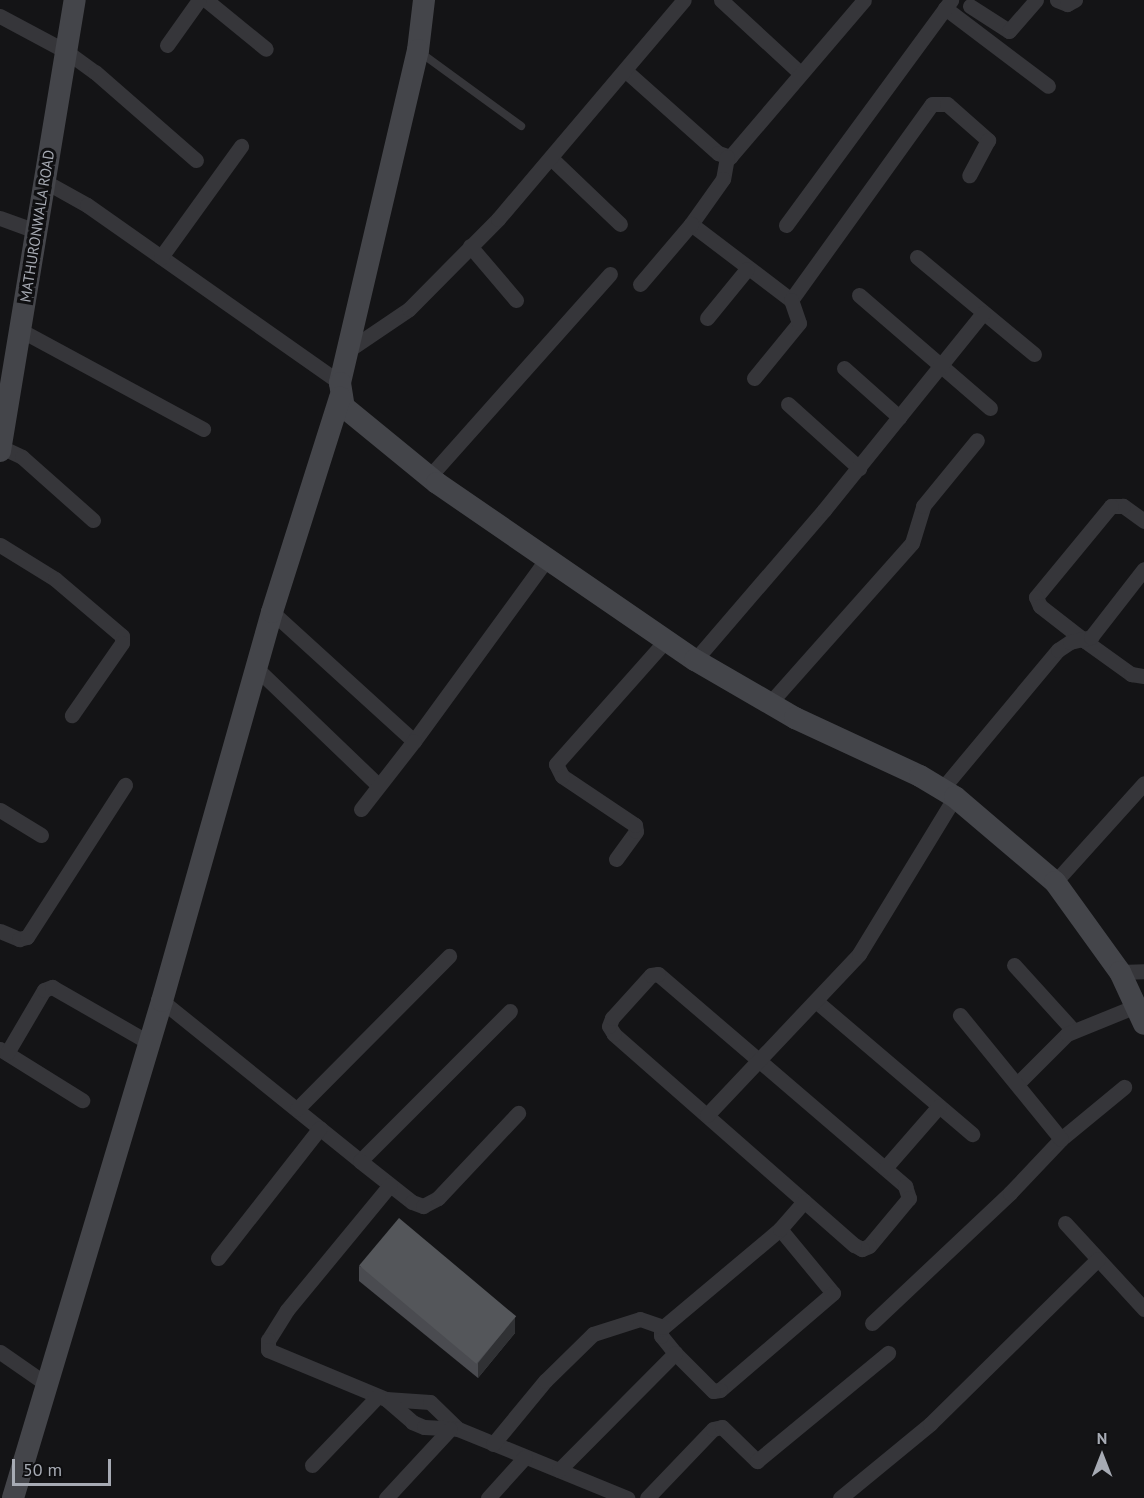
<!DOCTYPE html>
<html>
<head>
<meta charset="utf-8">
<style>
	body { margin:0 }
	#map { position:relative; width:1144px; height:1498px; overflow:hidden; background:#141416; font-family:"PT Sans",sans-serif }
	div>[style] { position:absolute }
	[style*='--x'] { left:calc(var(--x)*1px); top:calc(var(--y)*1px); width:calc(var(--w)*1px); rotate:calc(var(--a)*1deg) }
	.lane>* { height:8px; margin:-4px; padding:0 4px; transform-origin:4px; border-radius:4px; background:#36363a }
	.street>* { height:15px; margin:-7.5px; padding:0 7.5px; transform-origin:7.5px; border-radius:7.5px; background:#36363a }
	.secondary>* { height:22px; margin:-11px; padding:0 11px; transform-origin:11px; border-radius:11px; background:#44454a }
	.wall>* { inset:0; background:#4a4b50 }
	.shaded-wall>* { inset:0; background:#303134 }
	.building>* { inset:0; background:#54565a; transform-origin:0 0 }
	span { translate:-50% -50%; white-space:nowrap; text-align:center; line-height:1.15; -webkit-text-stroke:6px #0f0f11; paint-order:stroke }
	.street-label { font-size:15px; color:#a7abb4 }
	.north { position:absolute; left:1072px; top:1426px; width:60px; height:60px; -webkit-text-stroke:4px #0f0f11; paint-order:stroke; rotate:0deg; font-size:16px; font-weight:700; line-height:24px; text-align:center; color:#a7abb4 }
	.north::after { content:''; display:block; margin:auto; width:21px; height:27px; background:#a7abb4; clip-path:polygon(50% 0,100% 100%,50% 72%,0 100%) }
	.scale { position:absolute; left:12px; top:1459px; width:99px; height:27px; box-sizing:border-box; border:3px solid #a7abb4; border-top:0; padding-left:8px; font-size:18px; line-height:21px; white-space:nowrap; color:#a7abb4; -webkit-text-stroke:4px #0f0f11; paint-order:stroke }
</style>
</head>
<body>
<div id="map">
	<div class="lane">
		<i style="--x:421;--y:53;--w:124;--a:36.1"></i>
	</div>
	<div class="street">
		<i style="--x:206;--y:0;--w:77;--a:39.2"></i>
		<i style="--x:721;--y:0;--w:108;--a:42.7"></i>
		<i style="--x:1057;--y:0;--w:11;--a:22"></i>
		<i style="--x:1067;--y:4;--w:9;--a:-27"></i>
		<i style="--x:970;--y:6;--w:46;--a:32.7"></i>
		<i style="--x:1009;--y:31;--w:41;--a:-48.9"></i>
		<i style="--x:945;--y:8;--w:129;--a:37.1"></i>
		<i style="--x:0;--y:16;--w:76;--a:28.2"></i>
		<i style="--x:67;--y:52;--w:34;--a:36"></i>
		<i style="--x:95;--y:72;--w:134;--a:41.1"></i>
		<i style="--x:167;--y:45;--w:55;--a:-54.6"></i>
		<i style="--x:627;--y:72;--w:122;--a:41.7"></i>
		<i style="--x:718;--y:153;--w:13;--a:18"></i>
		<i style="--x:730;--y:157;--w:206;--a:-49.5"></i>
		<i style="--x:727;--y:157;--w:22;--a:100"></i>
		<i style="--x:723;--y:179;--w:55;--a:125.4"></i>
		<i style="--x:691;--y:224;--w:126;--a:37.2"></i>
		<i style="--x:791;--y:300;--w:241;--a:-54.3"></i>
		<i style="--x:932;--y:104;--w:15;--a:0"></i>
		<i style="--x:947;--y:104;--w:55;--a:41.3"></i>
		<i style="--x:988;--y:140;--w:40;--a:118"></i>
		<i style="--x:552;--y:159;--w:94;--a:43.7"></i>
		<i style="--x:44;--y:181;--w:49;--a:29.2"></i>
		<i style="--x:87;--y:205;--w:309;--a:35.1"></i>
		<i style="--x:0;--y:218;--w:37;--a:20"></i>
		<i style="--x:786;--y:225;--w:279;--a:-53.7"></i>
		<i style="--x:470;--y:246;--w:71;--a:49.6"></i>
		<i style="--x:161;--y:257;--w:137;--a:-54.2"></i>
		<i style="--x:917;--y:257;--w:152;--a:39.7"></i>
		<i style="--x:640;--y:284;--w:79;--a:-49.6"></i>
		<i style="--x:859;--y:295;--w:173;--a:40.8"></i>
		<i style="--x:707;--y:318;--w:63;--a:-50.8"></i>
		<i style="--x:22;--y:331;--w:206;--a:28.4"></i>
		<i style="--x:347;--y:351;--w:75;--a:-34.1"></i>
		<i style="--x:409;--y:309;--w:127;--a:-45.3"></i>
		<i style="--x:498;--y:219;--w:287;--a:-49.7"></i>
		<i style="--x:844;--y:368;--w:74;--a:41.7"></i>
		<i style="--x:754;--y:378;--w:71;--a:-50.7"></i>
		<i style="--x:799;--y:323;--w:24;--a:-109"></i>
		<i style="--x:788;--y:404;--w:96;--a:42"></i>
		<i style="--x:1;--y:447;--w:23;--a:25"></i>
		<i style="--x:22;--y:457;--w:95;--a:41.6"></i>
		<i style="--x:429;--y:477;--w:272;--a:-48.3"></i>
		<i style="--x:1144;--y:521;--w:26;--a:-144"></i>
		<i style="--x:1123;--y:506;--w:12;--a:180"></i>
		<i style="--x:1111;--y:506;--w:118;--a:129.5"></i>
		<i style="--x:1036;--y:597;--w:10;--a:66"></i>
		<i style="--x:1040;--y:606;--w:57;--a:37.9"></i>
		<i style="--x:1085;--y:641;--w:57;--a:35.7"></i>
		<i style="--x:1131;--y:674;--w:13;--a:9"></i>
		<i style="--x:0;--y:545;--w:65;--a:31.7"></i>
		<i style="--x:55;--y:579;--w:88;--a:40.4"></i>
		<i style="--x:122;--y:636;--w:7;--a:90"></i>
		<i style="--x:122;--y:643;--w:88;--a:124.8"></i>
		<i style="--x:272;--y:612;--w:192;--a:42.3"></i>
		<i style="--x:414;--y:741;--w:224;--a:-53.9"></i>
		<i style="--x:695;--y:660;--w:198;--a:-49.3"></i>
		<i style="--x:824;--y:510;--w:253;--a:-51.1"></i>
		<i style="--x:256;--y:668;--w:169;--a:43.8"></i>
		<i style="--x:769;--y:704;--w:215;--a:-48.4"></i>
		<i style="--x:912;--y:543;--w:39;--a:-73"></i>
		<i style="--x:923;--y:506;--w:85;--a:-50.7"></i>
		<i style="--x:942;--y:789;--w:181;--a:-50.2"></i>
		<i style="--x:1058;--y:650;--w:14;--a:-34"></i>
		<i style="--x:1070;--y:642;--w:22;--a:-13"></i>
		<i style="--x:1091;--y:637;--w:86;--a:-52.1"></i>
		<i style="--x:361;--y:809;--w:86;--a:-52.1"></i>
		<i style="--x:0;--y:810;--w:48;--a:31.4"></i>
		<i style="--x:616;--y:859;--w:34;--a:-54"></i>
		<i style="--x:636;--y:831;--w:6;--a:-99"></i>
		<i style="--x:635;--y:825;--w:88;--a:-146.1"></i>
		<i style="--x:562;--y:776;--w:13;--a:-117"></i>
		<i style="--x:556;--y:764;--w:167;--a:-48.4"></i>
		<i style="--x:1055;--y:882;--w:133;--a:-48"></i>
		<i style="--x:0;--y:931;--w:21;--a:23"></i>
		<i style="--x:19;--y:939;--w:8;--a:-14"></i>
		<i style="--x:27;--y:937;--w:181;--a:-57.2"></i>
		<i style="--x:1014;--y:965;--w:88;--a:47.8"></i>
		<i style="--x:1120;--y:972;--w:24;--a:-2"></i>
		<i style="--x:658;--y:974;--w:326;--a:40.6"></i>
		<i style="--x:905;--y:1186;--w:13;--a:72"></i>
		<i style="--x:909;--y:1198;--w:62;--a:129.8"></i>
		<i style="--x:869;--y:1246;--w:8;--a:157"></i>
		<i style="--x:862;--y:1249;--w:9;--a:-153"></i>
		<i style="--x:854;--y:1245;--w:320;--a:-138.7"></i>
		<i style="--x:614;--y:1034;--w:9;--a:-122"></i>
		<i style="--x:609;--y:1026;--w:9;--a:-69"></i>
		<i style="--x:612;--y:1018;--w:58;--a:-47.8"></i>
		<i style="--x:651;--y:975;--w:7;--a:-8"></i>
		<i style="--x:162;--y:1001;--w:255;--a:38.9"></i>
		<i style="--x:360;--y:1161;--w:212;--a:-45"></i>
		<i style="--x:817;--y:1002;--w:204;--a:40.4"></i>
		<i style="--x:0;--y:1049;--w:97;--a:31.9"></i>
		<i style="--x:7;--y:1053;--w:73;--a:-59.6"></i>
		<i style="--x:44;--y:990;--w:9;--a:-21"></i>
		<i style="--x:52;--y:987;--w:111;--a:29.8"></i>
		<i style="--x:1018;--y:1083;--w:69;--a:-45"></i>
		<i style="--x:1067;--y:1034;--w:74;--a:-22.1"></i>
		<i style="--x:297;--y:1109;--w:216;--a:-45.2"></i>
		<i style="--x:707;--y:1115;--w:221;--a:-46.6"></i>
		<i style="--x:859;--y:954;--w:184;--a:-58.6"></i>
		<i style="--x:1061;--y:1139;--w:82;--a:-39.5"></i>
		<i style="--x:360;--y:1161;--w:66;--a:38.3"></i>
		<i style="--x:412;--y:1202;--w:12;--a:20"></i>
		<i style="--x:423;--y:1206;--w:17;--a:-28"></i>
		<i style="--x:438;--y:1198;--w:117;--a:-46.7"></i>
		<i style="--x:885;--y:1168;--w:82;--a:-48.9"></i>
		<i style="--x:390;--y:1185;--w:162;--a:129.5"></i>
		<i style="--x:287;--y:1310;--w:36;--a:122"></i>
		<i style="--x:268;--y:1340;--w:10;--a:90"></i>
		<i style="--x:268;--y:1350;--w:128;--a:22.6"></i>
		<i style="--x:386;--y:1399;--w:44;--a:3.9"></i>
		<i style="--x:430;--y:1402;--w:39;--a:44"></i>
		<i style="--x:1065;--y:1223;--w:117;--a:47.4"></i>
		<i style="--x:780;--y:1229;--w:83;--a:50.4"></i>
		<i style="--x:833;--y:1293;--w:149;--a:139.4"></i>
		<i style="--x:720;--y:1390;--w:7;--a:172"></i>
		<i style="--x:713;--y:1391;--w:54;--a:-135"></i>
		<i style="--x:675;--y:1353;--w:22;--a:-129"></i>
		<i style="--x:661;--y:1336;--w:7;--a:-90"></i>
		<i style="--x:661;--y:1329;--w:155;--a:-40"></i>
		<i style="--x:780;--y:1229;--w:37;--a:-49"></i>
		<i style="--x:218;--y:1258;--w:165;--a:-51.9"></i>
		<i style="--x:872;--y:1323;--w:190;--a:-43.3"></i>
		<i style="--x:1010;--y:1193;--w:74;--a:-46.6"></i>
		<i style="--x:1061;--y:1139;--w:160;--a:-129.2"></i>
		<i style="--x:0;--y:1352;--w:56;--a:34.8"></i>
		<i style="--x:386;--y:1399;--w:35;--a:41"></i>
		<i style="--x:412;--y:1422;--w:13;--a:23"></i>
		<i style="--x:424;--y:1427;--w:34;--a:3"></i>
		<i style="--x:458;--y:1429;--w:183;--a:22.2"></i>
		<i style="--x:493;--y:1444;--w:82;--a:-50.5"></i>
		<i style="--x:545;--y:1381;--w:67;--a:-44.4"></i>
		<i style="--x:593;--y:1334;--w:49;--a:-17.7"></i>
		<i style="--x:640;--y:1319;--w:24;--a:19"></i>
		<i style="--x:312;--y:1465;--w:95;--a:-46.3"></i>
		<i style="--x:559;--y:1470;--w:165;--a:-45.2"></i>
		<i style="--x:386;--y:1498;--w:94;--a:-47.2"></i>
		<i style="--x:488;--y:1498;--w:55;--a:-47.9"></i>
		<i style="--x:647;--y:1498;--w:95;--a:-46.3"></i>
		<i style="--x:713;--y:1429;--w:9;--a:-13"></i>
		<i style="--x:722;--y:1427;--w:49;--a:44.2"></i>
		<i style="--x:757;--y:1461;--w:170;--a:-39.5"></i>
		<i style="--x:840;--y:1498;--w:117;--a:-39.4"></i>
		<i style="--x:930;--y:1424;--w:235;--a:-44.5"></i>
	</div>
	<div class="secondary">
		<i style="--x:424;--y:0;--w:50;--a:96.8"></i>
		<i style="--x:418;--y:50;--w:342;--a:103.2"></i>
		<i style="--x:340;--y:383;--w:24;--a:81"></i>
		<i style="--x:344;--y:407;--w:120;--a:39.3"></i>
		<i style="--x:437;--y:483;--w:313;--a:34.5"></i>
		<i style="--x:695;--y:660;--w:116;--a:30.1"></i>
		<i style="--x:795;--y:718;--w:138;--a:24.9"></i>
		<i style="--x:920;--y:776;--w:41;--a:31"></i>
		<i style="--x:955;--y:797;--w:131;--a:40.4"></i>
		<i style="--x:1055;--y:882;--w:111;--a:54.2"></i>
		<i style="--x:1120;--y:972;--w:57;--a:65.2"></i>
		<i style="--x:0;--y:451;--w:457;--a:-80.6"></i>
		<i style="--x:13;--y:1498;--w:519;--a:-73.31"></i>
		<i style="--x:162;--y:1001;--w:404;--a:-74.2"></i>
		<i style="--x:272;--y:612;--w:225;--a:-72.4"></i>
	</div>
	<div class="wall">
		<i style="clip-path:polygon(359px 1266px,515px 1333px,478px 1378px,359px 1281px)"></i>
	</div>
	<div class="shaded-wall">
		<i style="clip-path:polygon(515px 1317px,515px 1333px,478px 1378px,478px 1363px)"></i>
	</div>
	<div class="building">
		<i style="left:399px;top:1218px;width:153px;height:62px;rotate:40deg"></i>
	</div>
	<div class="street-label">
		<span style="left:37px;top:226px;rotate:-81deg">MATHURONWALA ROAD</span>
	</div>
	<div class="north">N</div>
	<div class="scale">50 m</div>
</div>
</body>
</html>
